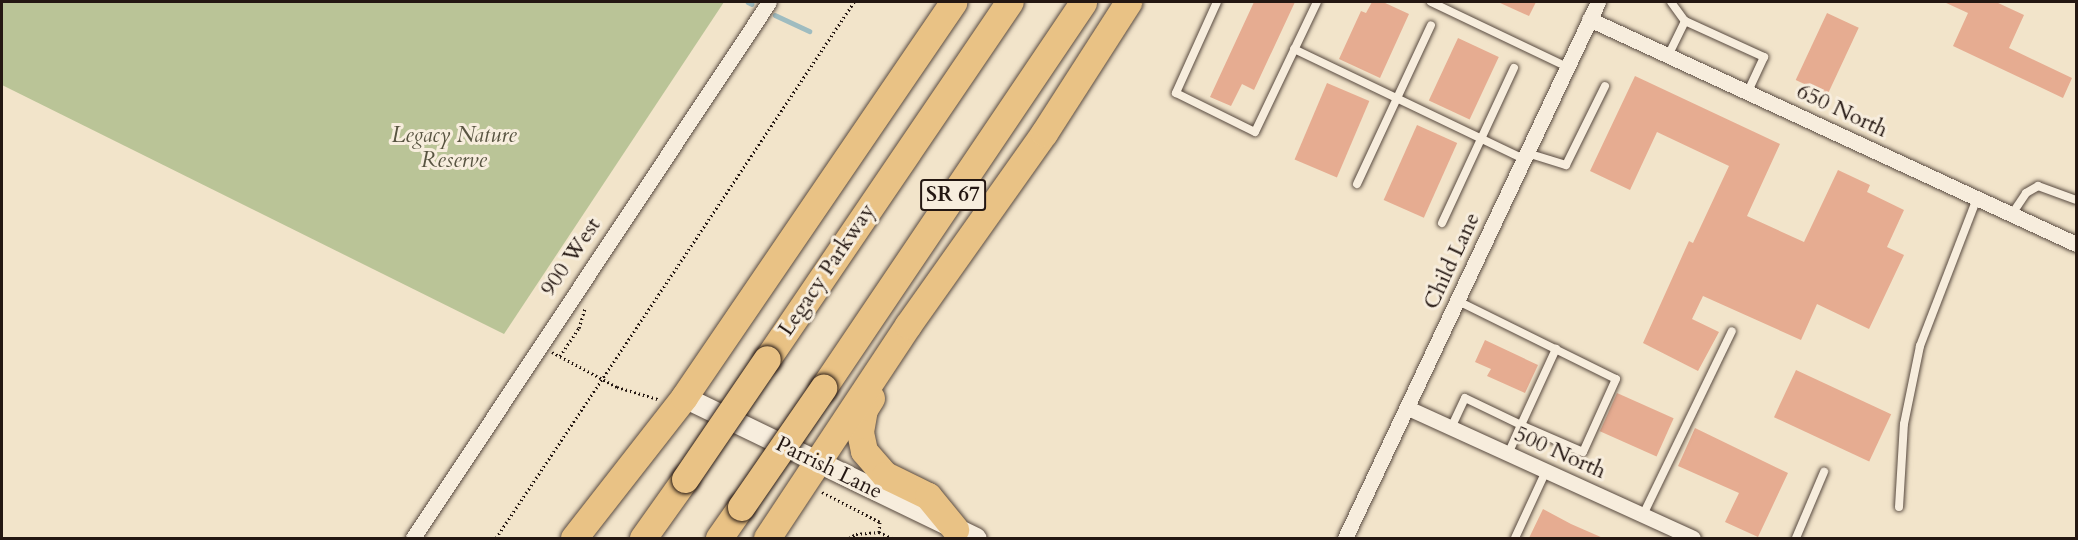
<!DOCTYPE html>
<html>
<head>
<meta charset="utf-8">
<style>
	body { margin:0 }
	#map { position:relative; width:2078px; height:540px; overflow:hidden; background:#f2e4ca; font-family:Cardo,serif }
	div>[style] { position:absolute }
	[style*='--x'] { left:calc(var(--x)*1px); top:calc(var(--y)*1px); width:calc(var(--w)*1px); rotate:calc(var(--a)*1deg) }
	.green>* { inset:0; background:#bac497 }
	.stream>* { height:4.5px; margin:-2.25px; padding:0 2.25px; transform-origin:2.25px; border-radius:2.25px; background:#9fbcc0 }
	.building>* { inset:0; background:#e6ac91; transform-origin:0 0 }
	.path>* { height:3px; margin-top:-1.5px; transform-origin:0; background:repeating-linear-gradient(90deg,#241712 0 1.5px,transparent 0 4.5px) }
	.roads { filter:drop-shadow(0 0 2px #584a40) drop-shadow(0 0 2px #584a40) }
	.lane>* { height:8px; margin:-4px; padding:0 4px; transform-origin:4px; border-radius:4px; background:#f7eddd }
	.street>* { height:15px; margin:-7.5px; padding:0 7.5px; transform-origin:7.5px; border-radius:7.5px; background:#f7eddd }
	.secondary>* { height:21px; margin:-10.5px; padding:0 10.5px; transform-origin:10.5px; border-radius:10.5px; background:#f7eddd }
	.highway>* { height:27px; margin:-13.5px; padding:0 13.5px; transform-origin:13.5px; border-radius:13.5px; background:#e9c285 }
	.bridges { filter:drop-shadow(0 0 2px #241712) drop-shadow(0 0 2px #241712) }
	.highway-bridge>* { height:27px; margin:-13.5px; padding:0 13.5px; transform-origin:13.5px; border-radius:13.5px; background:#e9c285 }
	span { translate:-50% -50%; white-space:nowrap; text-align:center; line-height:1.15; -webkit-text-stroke:6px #f7eddd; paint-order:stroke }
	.shield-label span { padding:2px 4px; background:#f7eddd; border:2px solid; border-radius:4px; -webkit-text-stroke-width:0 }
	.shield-label { font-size:21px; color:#241712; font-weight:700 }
	.street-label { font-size:22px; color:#241712 }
	.park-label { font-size:22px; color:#585441; font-style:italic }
	.frame { position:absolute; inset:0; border:3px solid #241712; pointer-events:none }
</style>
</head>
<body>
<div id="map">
	<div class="green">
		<i style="clip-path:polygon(2px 2px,724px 2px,504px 334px,2px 85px)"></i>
	</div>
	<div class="stream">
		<i style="--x:748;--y:2;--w:4;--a:27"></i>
		<i style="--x:775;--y:15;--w:38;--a:25"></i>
	</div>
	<div class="building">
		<i style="clip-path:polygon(1254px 2px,1295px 2px,1254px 90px,1242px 84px,1231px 106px,1210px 97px)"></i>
		<i style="clip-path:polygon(1372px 2px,1383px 2px,1409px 14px,1380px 78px,1339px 59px,1361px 11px,1366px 13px)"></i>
		<i style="clip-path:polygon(1498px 2px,1536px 2px,1529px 16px)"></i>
		<i style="clip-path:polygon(1944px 2px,1996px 2px,2024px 15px,2009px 48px,2072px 78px,2063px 98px,1953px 46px,1968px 13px)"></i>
		<i style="left:1827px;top:13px;width:35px;height:74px;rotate:25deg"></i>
		<i style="left:1458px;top:38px;width:45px;height:69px;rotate:25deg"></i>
		<i style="clip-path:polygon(1635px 76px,1780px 144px,1747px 216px,1804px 242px,1838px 170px,1870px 185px,1867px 192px,1904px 210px,1887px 247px,1904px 255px,1869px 329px,1817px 304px,1801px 340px,1703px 296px,1692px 319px,1719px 332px,1698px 371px,1643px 343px,1689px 241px,1693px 243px,1729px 166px,1657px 132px,1630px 190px,1590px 171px)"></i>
		<i style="left:1327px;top:83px;width:46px;height:83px;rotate:23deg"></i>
		<i style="left:1417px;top:125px;width:44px;height:82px;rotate:24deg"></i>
		<i style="clip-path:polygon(1485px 340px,1538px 365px,1525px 393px,1487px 376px,1491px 369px,1475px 362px)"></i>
		<i style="left:1796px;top:370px;width:105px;height:52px;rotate:25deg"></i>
		<i style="left:1617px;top:393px;width:62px;height:42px;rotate:24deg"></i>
		<i style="clip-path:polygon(1695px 428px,1788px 473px,1758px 537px,1725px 522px,1739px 493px,1678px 466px)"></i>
		<i style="clip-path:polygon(1543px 509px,1571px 524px,1603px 538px,1529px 538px)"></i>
	</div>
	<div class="path">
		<i style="--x:552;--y:352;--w:74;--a:28.3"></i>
		<i style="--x:617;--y:387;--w:43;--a:16.3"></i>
		<i style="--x:560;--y:356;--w:34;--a:-56"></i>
		<i style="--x:579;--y:328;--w:21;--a:-73"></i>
		<i style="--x:822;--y:492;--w:65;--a:27.3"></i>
		<i style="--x:880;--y:522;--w:10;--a:96"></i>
		<i style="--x:496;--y:538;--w:645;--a:-56.26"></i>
		<i style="--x:849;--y:538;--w:8;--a:-30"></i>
		<i style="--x:856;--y:534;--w:23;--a:-5"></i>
		<i style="--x:879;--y:532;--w:14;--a:25"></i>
	</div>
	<div class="roads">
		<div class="lane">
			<i style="--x:1217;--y:2;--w:100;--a:114.3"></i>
			<i style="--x:1176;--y:93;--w:88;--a:26.3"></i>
			<i style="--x:1255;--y:132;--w:144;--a:-64.5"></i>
			<i style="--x:1431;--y:2;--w:151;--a:25.5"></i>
			<i style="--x:1671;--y:2;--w:24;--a:54"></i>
			<i style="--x:1294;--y:49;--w:255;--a:25.6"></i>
			<i style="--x:1668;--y:56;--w:39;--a:-64"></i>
			<i style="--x:1685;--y:21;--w:87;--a:24.5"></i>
			<i style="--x:1764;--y:57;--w:38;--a:115"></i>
			<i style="--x:1527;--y:153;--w:41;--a:17.1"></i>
			<i style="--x:1566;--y:165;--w:88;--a:-63.7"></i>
			<i style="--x:1357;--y:184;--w:175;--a:-65"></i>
			<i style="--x:2012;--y:214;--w:25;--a:-56"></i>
			<i style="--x:2026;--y:193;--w:14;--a:-30"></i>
			<i style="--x:2038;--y:186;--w:40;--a:20.2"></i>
			<i style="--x:1442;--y:223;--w:171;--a:-65.1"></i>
			<i style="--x:1458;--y:301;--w:176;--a:26.3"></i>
			<i style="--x:1616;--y:379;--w:80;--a:114.3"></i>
			<i style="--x:1583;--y:452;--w:68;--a:-156.5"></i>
			<i style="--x:1521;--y:425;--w:32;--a:114"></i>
			<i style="--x:1451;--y:428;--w:33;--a:-65"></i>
			<i style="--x:1465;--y:398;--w:62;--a:25.7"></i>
			<i style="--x:1521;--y:425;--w:84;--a:-65.3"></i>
			<i style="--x:1899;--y:507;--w:83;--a:-86.6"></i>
			<i style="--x:1904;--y:424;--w:80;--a:-78.4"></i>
			<i style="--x:1920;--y:346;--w:159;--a:-68.9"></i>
			<i style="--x:1643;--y:515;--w:204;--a:-64.2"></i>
			<i style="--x:1515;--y:538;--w:74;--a:-65.2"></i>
			<i style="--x:1796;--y:538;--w:72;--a:-67"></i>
		</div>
		<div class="street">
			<i style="--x:1589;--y:19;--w:536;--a:24.8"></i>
			<i style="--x:1408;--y:408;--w:313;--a:24.5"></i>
			<i style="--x:413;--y:538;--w:643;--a:-56.41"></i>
			<i style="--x:1345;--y:538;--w:593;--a:-64.73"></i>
		</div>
		<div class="secondary">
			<i style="--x:684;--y:397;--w:324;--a:25.8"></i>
		</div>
		<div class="highway">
			<i style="--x:767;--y:359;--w:432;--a:-55.8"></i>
			<i style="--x:823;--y:388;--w:465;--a:-56"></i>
			<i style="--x:871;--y:398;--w:13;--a:122"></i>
			<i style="--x:864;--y:409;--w:23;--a:100"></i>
			<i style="--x:860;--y:432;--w:19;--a:78"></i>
			<i style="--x:864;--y:451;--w:32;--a:49"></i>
			<i style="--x:885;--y:475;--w:48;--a:26"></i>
			<i style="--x:928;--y:496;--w:43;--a:50.7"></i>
			<i style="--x:574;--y:538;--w:179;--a:-52"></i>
			<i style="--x:684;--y:397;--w:478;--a:-55.7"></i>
			<i style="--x:643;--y:538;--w:72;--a:-54.6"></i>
			<i style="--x:719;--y:538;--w:38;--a:-55"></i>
			<i style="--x:767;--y:538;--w:255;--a:-56.5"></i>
			<i style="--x:908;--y:325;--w:235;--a:-54.7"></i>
			<i style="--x:1044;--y:133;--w:156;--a:-57.3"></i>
		</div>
	</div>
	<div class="bridges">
		<div class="highway-bridge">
			<i style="--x:685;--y:479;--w:145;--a:-55.7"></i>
			<i style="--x:741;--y:507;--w:145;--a:-55.4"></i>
		</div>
	</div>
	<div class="shield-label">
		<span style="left:953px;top:195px">SR 67</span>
	</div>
	<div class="street-label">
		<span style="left:1842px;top:111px;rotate:25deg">650 North</span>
		<span style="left:571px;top:257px;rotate:-56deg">900 West</span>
		<span style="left:1452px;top:261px;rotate:-65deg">Child Lane</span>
		<span style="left:827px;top:270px;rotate:-56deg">Legacy Parkway</span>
		<span style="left:1560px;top:453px;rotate:24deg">500 North</span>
		<span style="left:829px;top:468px;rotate:26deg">Parrish Lane</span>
	</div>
	<div class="park-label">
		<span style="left:454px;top:148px">Legacy Nature<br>Reserve</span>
	</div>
	<div class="frame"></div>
</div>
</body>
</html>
